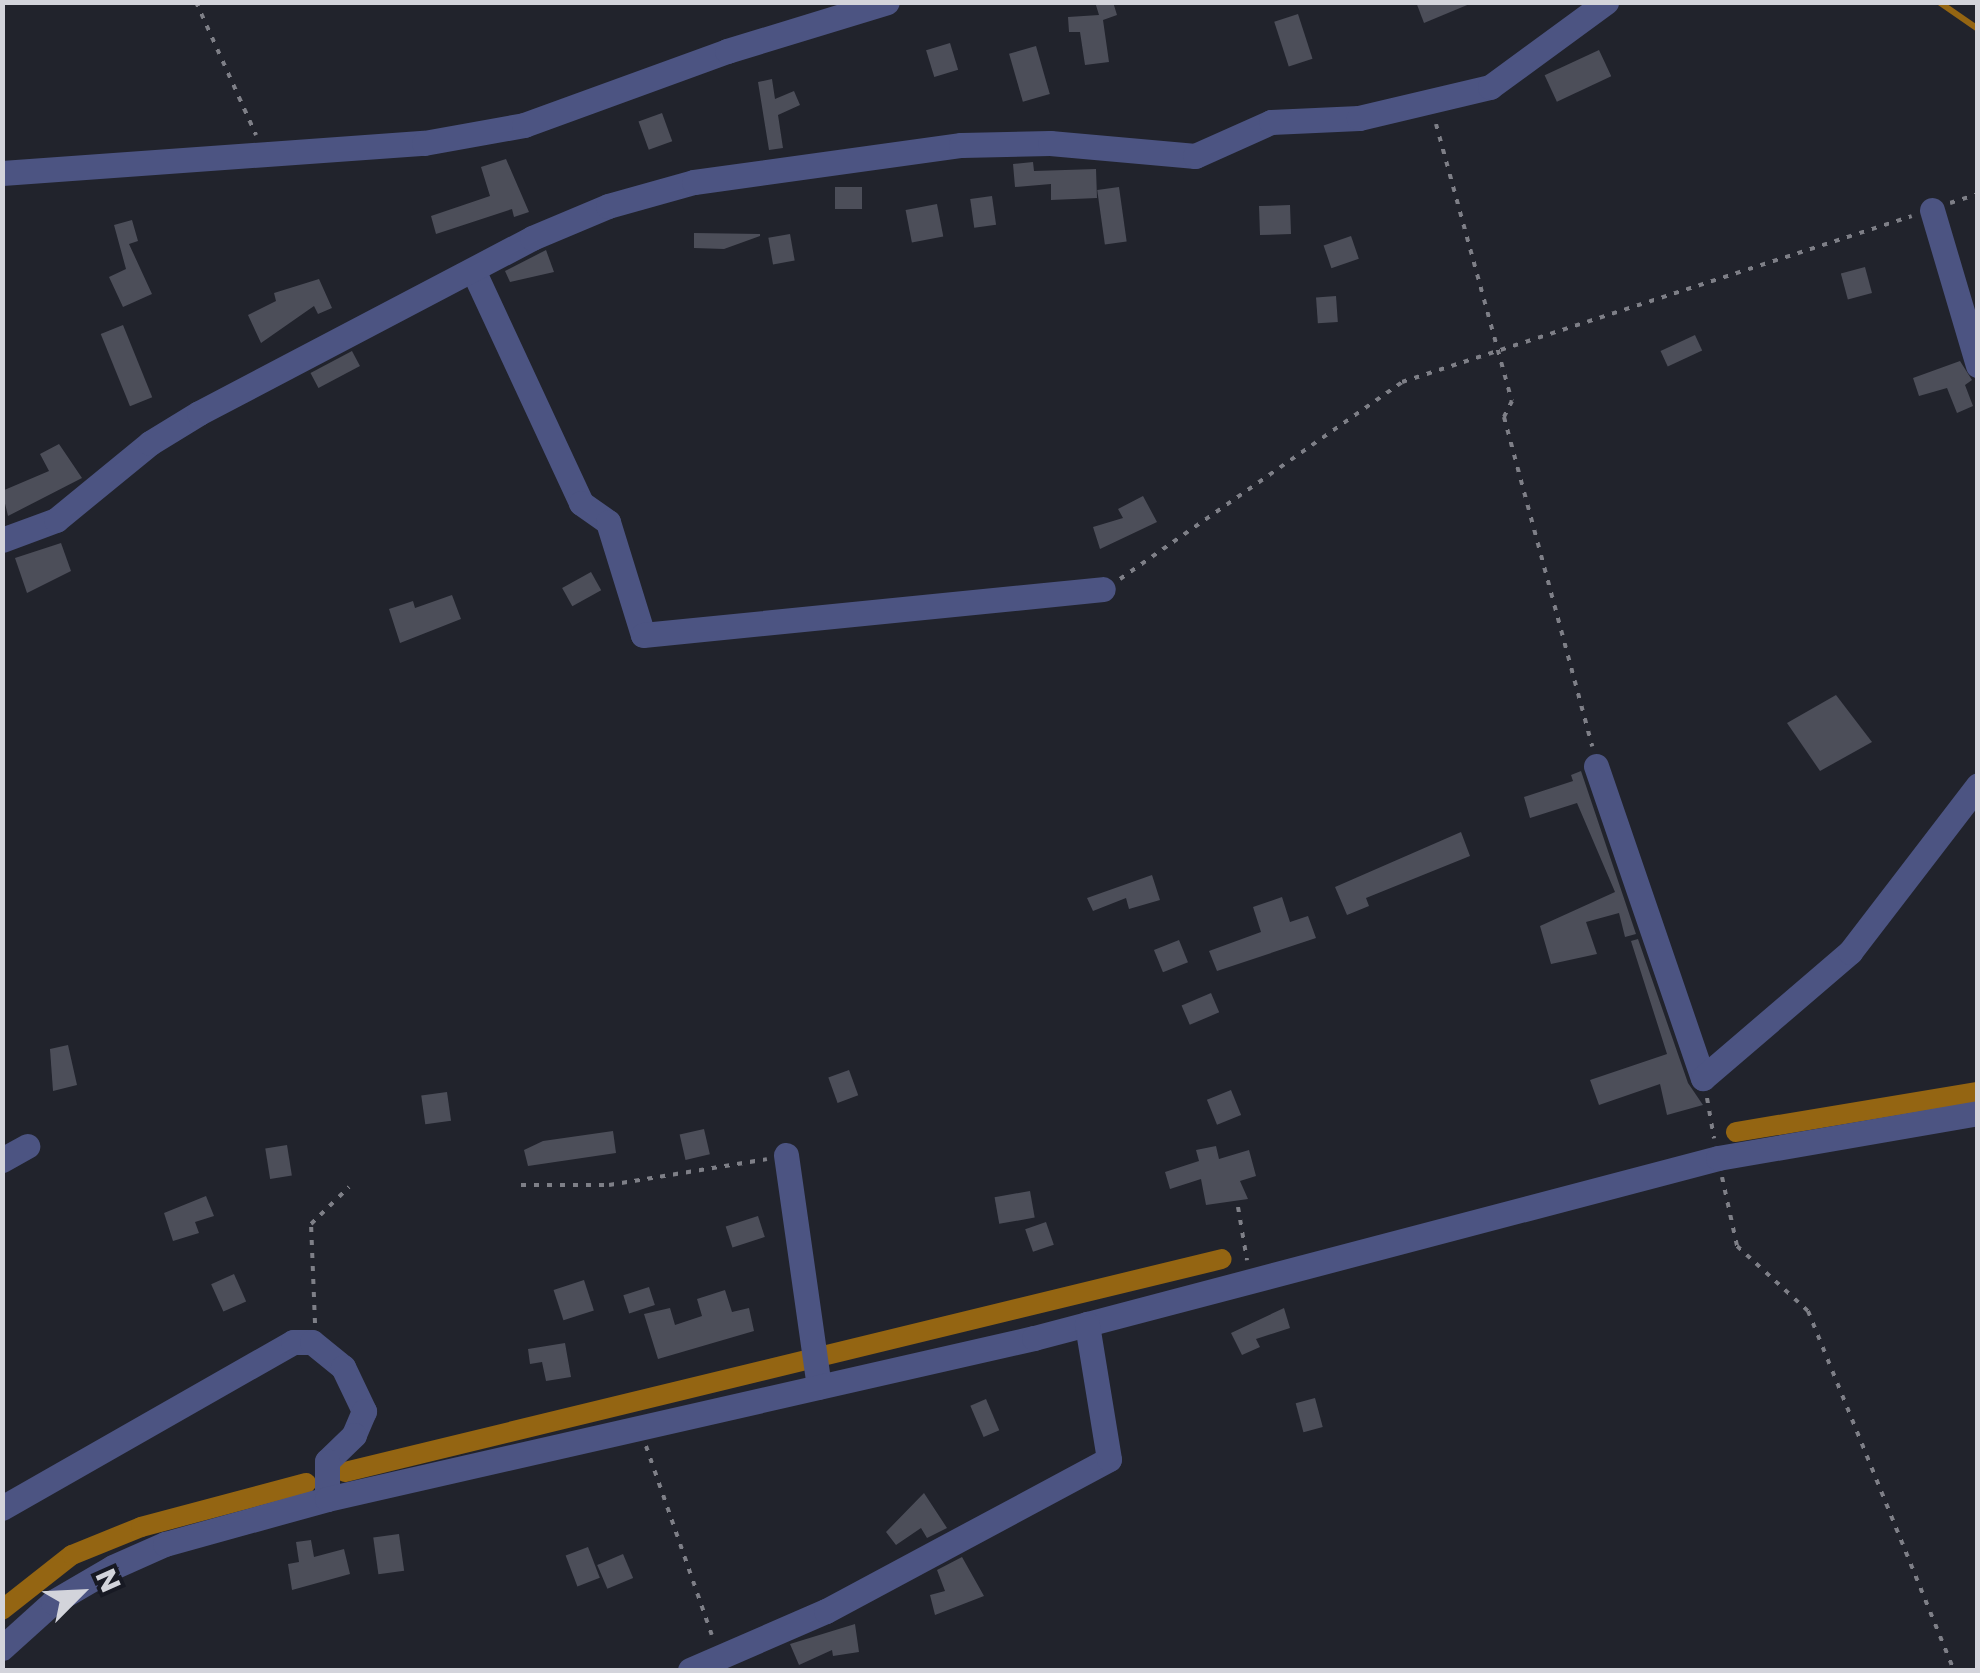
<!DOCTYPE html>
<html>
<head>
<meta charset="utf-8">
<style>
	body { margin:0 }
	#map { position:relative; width:1980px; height:1673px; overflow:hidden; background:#21232c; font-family:Poppins,sans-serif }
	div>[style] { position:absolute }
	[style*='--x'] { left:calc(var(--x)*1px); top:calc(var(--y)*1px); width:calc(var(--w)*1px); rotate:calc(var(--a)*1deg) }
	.stream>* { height:6px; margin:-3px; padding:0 3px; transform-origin:3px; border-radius:3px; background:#946512 }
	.canal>* { height:20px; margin:-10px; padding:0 10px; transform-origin:10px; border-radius:10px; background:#946512 }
	.building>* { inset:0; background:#4c4e59; transform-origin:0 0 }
	.path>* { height:4px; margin-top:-2px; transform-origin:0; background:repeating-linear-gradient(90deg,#7e7f87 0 5px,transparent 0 13px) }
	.minor>* { height:25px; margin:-12.5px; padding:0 12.5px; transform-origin:12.5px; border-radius:12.5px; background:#4c5482 }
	span { translate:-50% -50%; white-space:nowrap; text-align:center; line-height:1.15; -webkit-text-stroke:8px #171923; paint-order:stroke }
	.frame { position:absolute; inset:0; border:5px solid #d3d4db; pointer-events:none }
	.north { position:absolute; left:30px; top:1543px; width:100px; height:100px; -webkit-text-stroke:8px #171923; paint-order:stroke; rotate:66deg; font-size:28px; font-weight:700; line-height:40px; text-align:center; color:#d3d4db }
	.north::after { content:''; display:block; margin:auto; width:35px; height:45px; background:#d3d4db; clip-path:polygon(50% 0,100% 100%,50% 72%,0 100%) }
</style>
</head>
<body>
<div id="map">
	<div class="stream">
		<i style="--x:1939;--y:2;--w:47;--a:34.7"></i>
	</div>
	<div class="canal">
		<i style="--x:1736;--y:1132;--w:245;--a:-9.4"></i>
		<i style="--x:345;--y:1472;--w:902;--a:-13.65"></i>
		<i style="--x:2;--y:1610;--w:89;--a:-38.2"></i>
		<i style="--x:72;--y:1555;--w:74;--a:-22.1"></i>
		<i style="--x:141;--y:1527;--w:171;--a:-14.9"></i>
	</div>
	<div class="building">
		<i style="clip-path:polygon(1095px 2px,1113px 2px,1117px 15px,1103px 20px,1109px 62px,1085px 65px,1080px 32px,1069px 32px,1068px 17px,1099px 15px)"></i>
		<i style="clip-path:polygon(1416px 2px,1472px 2px,1472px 3px,1424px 23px)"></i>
		<i style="left:1298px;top:14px;width:47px;height:25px;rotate:72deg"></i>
		<i style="left:950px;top:43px;width:28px;height:25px;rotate:73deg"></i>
		<i style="left:1036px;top:46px;width:50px;height:28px;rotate:74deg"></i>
		<i style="left:1599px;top:50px;width:29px;height:60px;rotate:65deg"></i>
		<i style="clip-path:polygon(772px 79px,775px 99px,794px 91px,800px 105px,778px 115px,783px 148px,769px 150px,758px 82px)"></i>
		<i style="left:662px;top:113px;width:30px;height:25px;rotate:70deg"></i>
		<i style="clip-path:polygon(506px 159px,529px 212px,514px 217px,512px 209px,436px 234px,431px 216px,490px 196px,481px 167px)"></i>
		<i style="clip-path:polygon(1033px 162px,1034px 171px,1096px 169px,1097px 198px,1051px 200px,1051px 184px,1015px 187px,1013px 164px)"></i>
		<i style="left:835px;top:187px;width:27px;height:22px"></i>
		<i style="left:1119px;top:187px;width:55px;height:22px;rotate:82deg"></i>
		<i style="left:992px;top:196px;width:29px;height:22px;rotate:82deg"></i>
		<i style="left:937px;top:204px;width:33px;height:32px;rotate:79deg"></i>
		<i style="left:1290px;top:205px;width:29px;height:31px;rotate:88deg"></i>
		<i style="clip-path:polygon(132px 220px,138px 241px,129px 244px,152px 294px,123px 307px,109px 277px,126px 269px,114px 225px)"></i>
		<i style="clip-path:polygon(694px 233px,760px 234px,760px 236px,724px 249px,694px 248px)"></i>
		<i style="left:790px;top:234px;width:27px;height:22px;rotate:80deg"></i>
		<i style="left:1351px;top:236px;width:24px;height:29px;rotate:71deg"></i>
		<i style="clip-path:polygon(546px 250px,554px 272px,510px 282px,505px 271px)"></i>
		<i style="left:1865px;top:267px;width:27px;height:25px;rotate:75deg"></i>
		<i style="clip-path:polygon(319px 279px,332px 308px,318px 314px,314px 306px,261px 343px,248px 315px,276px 301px,274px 293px)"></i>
		<i style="left:1336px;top:296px;width:26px;height:20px;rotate:86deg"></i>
		<i style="left:123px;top:325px;width:78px;height:24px;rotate:68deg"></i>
		<i style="left:1695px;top:335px;width:17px;height:38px;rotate:65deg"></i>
		<i style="left:352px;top:351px;width:17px;height:47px;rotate:62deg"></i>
		<i style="clip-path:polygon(1960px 361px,1972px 380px,1965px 385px,1973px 406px,1957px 413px,1947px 388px,1919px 396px,1913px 378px)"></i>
		<i style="clip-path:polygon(59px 444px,82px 478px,8px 516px,2px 491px,49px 471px,40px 454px)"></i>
		<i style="clip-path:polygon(1143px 496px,1157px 522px,1100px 549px,1093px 527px,1123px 518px,1118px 509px)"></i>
		<i style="clip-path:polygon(61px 543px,71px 571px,27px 593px,15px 558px)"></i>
		<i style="left:591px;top:572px;width:21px;height:33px;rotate:61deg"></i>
		<i style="clip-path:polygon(452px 595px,461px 619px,400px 643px,389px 609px,413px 601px,415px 608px)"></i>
		<i style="clip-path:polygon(1836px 695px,1872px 742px,1820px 771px,1787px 723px)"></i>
		<i style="clip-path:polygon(1581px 771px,1636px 934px,1625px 937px,1619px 913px,1586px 922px,1597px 954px,1551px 964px,1540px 926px,1615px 892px,1577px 803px,1530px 818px,1524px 797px,1573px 781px,1571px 775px)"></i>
		<i style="clip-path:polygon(1461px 832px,1470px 856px,1366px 898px,1369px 906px,1347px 915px,1335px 887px)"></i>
		<i style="clip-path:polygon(1152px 875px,1160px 900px,1129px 909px,1126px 898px,1093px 911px,1087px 898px)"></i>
		<i style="clip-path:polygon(1282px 897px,1290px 922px,1308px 916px,1316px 938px,1217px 971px,1209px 951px,1261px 932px,1253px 907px)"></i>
		<i style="clip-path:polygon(1638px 939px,1688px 1083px,1703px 1105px,1667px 1115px,1660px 1084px,1599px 1105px,1590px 1080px,1667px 1054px,1631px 941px)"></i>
		<i style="left:1179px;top:940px;width:24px;height:27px;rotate:68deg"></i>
		<i style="left:1211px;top:993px;width:21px;height:32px;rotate:67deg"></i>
		<i style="clip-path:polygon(68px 1045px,77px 1085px,53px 1091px,50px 1049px)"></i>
		<i style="left:849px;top:1070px;width:27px;height:22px;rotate:70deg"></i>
		<i style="left:1231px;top:1090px;width:27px;height:26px;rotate:68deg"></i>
		<i style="left:447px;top:1092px;width:29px;height:26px;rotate:82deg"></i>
		<i style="left:704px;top:1129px;width:26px;height:25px;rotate:77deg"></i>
		<i style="clip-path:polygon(613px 1131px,616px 1153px,528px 1166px,524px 1150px,543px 1141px)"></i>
		<i style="left:287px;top:1145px;width:31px;height:22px;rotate:81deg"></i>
		<i style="clip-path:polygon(1216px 1146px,1219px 1159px,1249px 1150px,1256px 1176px,1240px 1181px,1248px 1199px,1206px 1205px,1201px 1179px,1170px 1189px,1165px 1172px,1199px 1161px,1196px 1150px)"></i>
		<i style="left:1030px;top:1191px;width:27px;height:36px;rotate:80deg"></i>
		<i style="clip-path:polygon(206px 1196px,214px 1216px,195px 1222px,199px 1233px,173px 1241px,164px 1213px)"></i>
		<i style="left:758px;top:1216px;width:22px;height:34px;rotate:72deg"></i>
		<i style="left:1046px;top:1222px;width:24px;height:22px;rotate:71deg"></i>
		<i style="left:234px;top:1274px;width:30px;height:25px;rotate:66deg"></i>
		<i style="left:584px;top:1280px;width:32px;height:32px;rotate:72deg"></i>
		<i style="left:649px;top:1287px;width:19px;height:27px;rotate:72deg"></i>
		<i style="clip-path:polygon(725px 1290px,732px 1312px,749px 1308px,754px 1331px,658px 1359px,644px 1314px,670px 1308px,675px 1325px,702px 1316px,697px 1299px)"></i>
		<i style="clip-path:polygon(1284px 1308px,1290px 1328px,1256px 1339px,1260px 1347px,1242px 1355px,1231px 1333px)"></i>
		<i style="clip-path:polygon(565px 1343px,571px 1377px,546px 1381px,542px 1362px,530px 1364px,528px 1349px)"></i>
		<i style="left:1315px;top:1398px;width:30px;height:20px;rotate:75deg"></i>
		<i style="left:986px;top:1399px;width:34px;height:17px;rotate:67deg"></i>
		<i style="clip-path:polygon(924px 1493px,947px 1528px,927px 1538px,921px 1528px,896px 1545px,886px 1532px)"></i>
		<i style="left:399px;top:1534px;width:37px;height:26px;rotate:82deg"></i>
		<i style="clip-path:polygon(311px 1540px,314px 1557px,344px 1549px,350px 1574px,292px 1590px,288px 1564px,299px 1562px,296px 1542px)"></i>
		<i style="left:588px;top:1547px;width:33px;height:24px;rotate:69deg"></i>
		<i style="left:623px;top:1554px;width:26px;height:28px;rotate:67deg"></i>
		<i style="clip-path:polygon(962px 1557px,984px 1596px,935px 1615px,930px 1595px,945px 1591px,937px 1570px)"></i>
		<i style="clip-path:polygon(855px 1624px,859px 1652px,833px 1656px,832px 1650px,799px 1665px,790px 1644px)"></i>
	</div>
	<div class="path">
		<i style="--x:196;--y:2;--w:146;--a:65.7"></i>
		<i style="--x:1436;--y:124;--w:287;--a:74.7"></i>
		<i style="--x:1512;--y:401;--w:18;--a:117"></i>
		<i style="--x:1504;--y:417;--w:341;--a:75"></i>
		<i style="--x:1950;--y:203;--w:29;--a:-18"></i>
		<i style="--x:1120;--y:579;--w:344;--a:-34.9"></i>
		<i style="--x:1402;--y:382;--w:536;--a:-18.03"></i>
		<i style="--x:1707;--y:1098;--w:41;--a:80.1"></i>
		<i style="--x:1722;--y:1177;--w:71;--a:77.7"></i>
		<i style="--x:1737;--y:1246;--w:96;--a:42.5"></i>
		<i style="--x:1808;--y:1311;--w:388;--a:67.9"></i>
		<i style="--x:521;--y:1185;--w:88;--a:0"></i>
		<i style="--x:609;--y:1185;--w:160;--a:-9.3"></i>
		<i style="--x:1238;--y:1207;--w:54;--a:80.4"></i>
		<i style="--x:315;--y:1323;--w:99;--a:-92.3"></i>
		<i style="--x:311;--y:1224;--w:53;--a:-44.2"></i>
		<i style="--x:646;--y:1446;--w:200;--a:70.8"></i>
	</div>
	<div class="minor">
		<i style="--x:2;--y:173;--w:423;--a:-4.1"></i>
		<i style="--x:424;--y:143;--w:102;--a:-10.2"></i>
		<i style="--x:524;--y:125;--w:216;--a:-20"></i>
		<i style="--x:727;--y:51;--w:167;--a:-17"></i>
		<i style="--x:1932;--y:210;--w:162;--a:73.5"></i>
		<i style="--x:473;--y:270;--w:257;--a:65.1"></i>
		<i style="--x:581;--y:503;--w:33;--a:35"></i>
		<i style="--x:608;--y:522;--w:118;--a:72.8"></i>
		<i style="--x:643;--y:635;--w:462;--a:-5.7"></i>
		<i style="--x:2;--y:540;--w:58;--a:-20.3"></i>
		<i style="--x:56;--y:520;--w:122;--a:-39.3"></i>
		<i style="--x:150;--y:443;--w:57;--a:-31.5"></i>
		<i style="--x:199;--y:413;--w:376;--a:-27.7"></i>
		<i style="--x:532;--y:238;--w:82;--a:-22.8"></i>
		<i style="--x:608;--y:206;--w:89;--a:-15.6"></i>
		<i style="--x:694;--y:182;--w:270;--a:-7.9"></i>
		<i style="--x:961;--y:145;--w:89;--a:-1.3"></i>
		<i style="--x:1050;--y:143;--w:146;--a:5.1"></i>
		<i style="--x:1195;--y:156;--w:83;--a:-24.1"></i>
		<i style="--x:1271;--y:122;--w:88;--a:-2.6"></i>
		<i style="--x:1359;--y:118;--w:135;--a:-13.3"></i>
		<i style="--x:1490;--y:87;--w:144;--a:-36.2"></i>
		<i style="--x:1596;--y:766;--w:330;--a:71.1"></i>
		<i style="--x:1703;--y:1078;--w:194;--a:-40.6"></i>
		<i style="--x:1850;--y:952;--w:210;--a:-52.5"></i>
		<i style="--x:786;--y:1155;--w:234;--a:81.9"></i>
		<i style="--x:2;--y:1160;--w:29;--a:-29"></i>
		<i style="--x:2;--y:1508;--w:335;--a:-29.7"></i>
		<i style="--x:293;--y:1342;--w:19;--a:0"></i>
		<i style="--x:312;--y:1342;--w:40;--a:39"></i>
		<i style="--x:343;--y:1367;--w:49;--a:64.5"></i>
		<i style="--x:364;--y:1411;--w:26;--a:113"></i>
		<i style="--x:354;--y:1435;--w:37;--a:136"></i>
		<i style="--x:327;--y:1461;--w:38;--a:90"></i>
		<i style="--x:2;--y:1648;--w:69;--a:-42"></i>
		<i style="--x:53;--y:1602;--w:69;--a:-30.3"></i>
		<i style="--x:113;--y:1567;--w:57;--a:-23.9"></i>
		<i style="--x:165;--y:1544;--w:168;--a:-15.5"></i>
		<i style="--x:327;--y:1499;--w:725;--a:-12.83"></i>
		<i style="--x:1034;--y:1338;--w:707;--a:-14.74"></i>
		<i style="--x:1718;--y:1158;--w:264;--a:-9.8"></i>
		<i style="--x:690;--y:1670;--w:148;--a:-23.5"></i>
		<i style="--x:826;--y:1611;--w:321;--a:-28.2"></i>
		<i style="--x:1109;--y:1459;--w:137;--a:-99.3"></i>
	</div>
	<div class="frame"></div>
	<div class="north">N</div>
</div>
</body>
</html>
